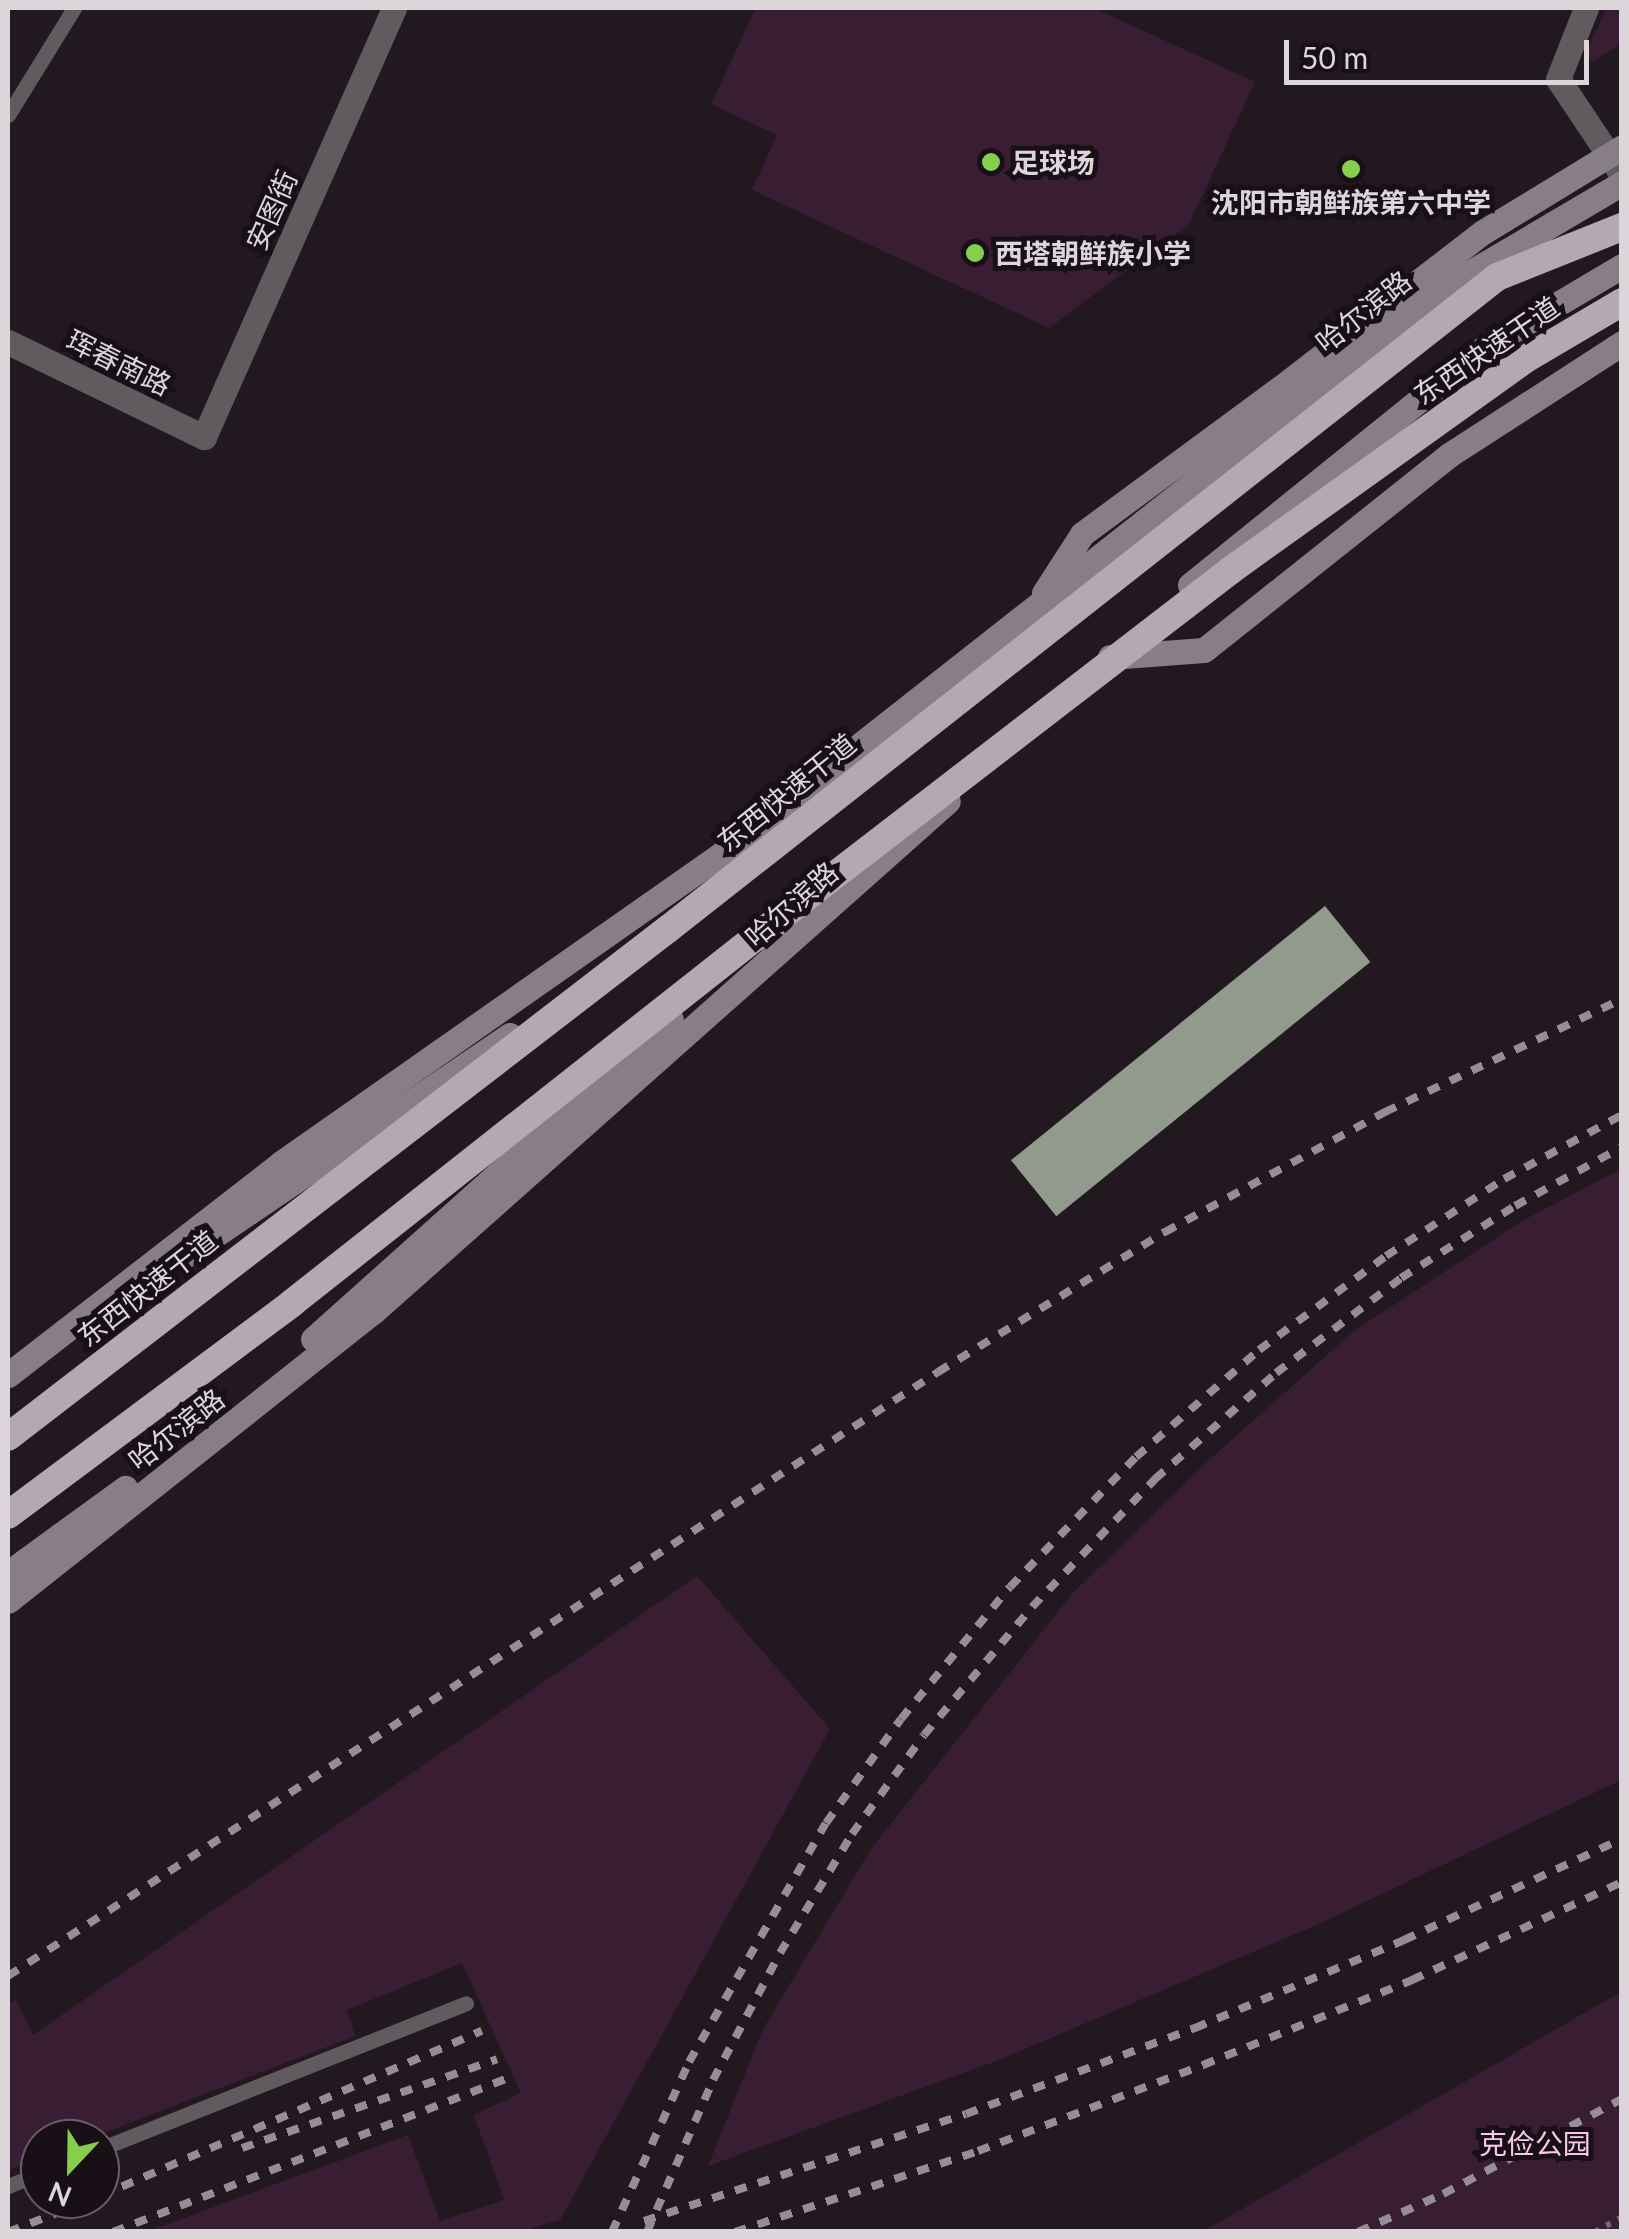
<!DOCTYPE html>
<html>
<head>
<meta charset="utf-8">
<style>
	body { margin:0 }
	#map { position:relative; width:1629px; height:2239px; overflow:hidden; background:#221820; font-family:Lato,"Noto Sans SC",sans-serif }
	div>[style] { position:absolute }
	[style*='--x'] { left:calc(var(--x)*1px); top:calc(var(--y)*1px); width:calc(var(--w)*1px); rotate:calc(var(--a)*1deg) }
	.green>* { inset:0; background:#391e33 }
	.building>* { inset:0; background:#929a8d; transform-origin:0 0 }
	.path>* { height:6px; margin-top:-3px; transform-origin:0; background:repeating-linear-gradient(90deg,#726a70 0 5px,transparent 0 13px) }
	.service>* { height:15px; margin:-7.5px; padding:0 7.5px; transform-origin:7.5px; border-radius:7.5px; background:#615b5f }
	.minor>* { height:25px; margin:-12.5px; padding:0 12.5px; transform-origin:12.5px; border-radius:12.5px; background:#615b5f }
	.secondary>* { height:25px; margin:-12.5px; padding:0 12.5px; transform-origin:12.5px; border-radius:12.5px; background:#887f86 }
	.trunk>* { height:28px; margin:-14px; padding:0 14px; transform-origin:14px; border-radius:14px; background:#b5a8b2 }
	.rail>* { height:8px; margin-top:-4px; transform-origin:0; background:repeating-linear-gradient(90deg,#968e94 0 12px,transparent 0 24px) }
	.secondary-bridge>* { height:25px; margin:-12.5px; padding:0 12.5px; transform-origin:12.5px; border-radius:12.5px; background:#887f86 }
	.trunk-bridge>* { height:28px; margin:-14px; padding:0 14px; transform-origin:14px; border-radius:14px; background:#b5a8b2 }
	.dots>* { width:28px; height:28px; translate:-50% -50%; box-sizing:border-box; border:5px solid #190f17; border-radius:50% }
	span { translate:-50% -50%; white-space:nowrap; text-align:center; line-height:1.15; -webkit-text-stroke:10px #190f17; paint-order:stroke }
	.poi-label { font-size:28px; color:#dcd5da; font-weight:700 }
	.left { translate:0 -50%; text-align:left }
	.street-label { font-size:28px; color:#dcd5da }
	.park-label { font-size:28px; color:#f8c8eb }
	.frame { position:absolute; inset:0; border:10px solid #dcd5da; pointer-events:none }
	.north { position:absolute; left:20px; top:2119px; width:100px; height:100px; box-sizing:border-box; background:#190f17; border:2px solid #675e65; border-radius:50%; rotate:202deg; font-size:28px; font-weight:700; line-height:40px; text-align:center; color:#dcd5da }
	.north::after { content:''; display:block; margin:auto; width:35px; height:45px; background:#86cf4c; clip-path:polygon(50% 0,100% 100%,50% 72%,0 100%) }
	.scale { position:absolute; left:1284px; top:40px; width:305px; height:45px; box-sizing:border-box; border:5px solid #dcd5da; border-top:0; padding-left:12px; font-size:30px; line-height:35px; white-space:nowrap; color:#dcd5da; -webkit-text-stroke:8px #190f17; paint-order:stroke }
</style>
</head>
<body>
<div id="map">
	<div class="green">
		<i style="clip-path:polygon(756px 8px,1094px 8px,1255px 82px,1189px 224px,1049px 328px,752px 190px,777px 135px,711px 104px)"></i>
		<i style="clip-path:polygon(1607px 8px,1621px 8px,1621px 43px,1592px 62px,1585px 53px)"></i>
		<i style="clip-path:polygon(1621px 1169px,1621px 1780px,1321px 1923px,999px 2060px,708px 2166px,763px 2029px,871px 1849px,1072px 1594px,1210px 1459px,1354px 1331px,1522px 1221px)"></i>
		<i style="clip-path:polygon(697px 1576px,830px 1729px,560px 2220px,518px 2232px,149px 2231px,408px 2135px,440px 2221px,504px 2200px,474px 2115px,521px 2093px,462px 1963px,347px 2010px,355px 2036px,88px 2139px,40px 2139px,40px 2158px,8px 2170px,8px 2004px,16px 2000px,33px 2035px)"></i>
		<i style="clip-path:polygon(1621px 1992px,1621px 2231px,1204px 2231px)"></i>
	</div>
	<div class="building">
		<i style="left:1325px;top:906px;width:72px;height:404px;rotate:51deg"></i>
	</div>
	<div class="path">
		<i style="--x:1595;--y:2232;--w:31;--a:-29"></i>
	</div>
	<div class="service">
		<i style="--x:8;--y:115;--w:126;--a:-58.3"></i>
		<i style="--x:100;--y:2149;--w:394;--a:-21.7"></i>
		<i style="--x:8;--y:2186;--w:35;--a:-22"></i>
	</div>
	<div class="minor">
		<i style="--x:1586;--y:8;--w:76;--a:111.5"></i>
		<i style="--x:1558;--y:79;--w:115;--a:56.3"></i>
		<i style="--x:8;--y:342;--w:218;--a:25.9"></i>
		<i style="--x:204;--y:437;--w:469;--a:-66.1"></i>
	</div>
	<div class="secondary">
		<i style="--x:1190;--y:585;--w:379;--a:-38.9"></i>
		<i style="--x:1485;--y:347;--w:159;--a:-30.6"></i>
		<i style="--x:1044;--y:593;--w:70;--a:-57.2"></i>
		<i style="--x:1082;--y:534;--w:245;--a:-36.4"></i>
		<i style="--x:1110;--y:657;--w:94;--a:-4.3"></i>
		<i style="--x:1204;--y:650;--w:313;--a:-38.5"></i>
		<i style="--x:1449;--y:455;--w:206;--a:-32.9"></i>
		<i style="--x:183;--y:1257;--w:395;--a:-34.2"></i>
		<i style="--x:313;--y:1339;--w:480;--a:-41.8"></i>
		<i style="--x:8;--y:1375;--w:346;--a:-37.8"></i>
		<i style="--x:281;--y:1163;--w:536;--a:-35.05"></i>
		<i style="--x:720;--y:855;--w:906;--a:-38.19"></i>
		<i style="--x:1432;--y:295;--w:221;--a:-30.5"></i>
		<i style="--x:8;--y:1573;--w:145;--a:-36"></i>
		<i style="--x:8;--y:1601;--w:466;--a:-38.4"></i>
		<i style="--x:373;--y:1312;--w:769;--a:-41.63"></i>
	</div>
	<div class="trunk">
		<i style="--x:8;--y:1437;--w:833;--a:-37.59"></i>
		<i style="--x:668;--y:929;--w:1055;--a:-38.18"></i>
		<i style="--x:1497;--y:277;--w:135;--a:-21.8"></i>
		<i style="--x:8;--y:1515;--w:354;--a:-36.7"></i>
		<i style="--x:292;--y:1303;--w:652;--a:-38.28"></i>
	</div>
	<div class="rail">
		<i style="--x:8;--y:1976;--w:1109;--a:-33"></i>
		<i style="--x:938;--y:1372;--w:267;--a:-31.7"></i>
		<i style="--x:1165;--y:1232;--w:251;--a:-28.6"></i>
		<i style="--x:1385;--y:1112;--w:263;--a:-25.5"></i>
		<i style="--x:242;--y:2148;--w:270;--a:-19.2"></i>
		<i style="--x:100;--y:2196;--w:416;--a:-23.4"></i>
		<i style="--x:644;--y:2221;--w:339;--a:-18.4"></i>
		<i style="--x:966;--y:2114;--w:245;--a:-20.6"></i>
		<i style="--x:1195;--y:2028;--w:227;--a:-22.8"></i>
		<i style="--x:1404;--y:1940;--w:240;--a:-24.9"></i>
		<i style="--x:8;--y:2232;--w:91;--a:-21.2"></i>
		<i style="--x:113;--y:2232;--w:422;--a:-21.3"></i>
		<i style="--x:612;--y:2232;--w:187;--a:-65.6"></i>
		<i style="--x:689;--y:2062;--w:275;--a:-60.2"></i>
		<i style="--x:826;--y:1823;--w:128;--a:-54.2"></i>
		<i style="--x:901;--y:1719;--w:171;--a:-50.5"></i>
		<i style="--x:1010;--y:1587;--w:181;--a:-45.9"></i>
		<i style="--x:1136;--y:1457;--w:163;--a:-41"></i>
		<i style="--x:1259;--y:1350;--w:158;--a:-36.5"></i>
		<i style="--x:1386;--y:1256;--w:141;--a:-33.1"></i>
		<i style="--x:1504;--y:1179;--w:134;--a:-28.5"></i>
		<i style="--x:647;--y:2232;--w:166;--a:-66.5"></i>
		<i style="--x:713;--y:2080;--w:144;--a:-62.2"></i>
		<i style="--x:780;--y:1953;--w:139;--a:-58.8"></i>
		<i style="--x:852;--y:1834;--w:122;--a:-54"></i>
		<i style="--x:924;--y:1735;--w:167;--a:-49.8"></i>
		<i style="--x:1032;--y:1607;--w:178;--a:-46.1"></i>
		<i style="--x:1155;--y:1479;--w:161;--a:-41.2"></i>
		<i style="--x:1276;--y:1373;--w:157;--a:-37.2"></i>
		<i style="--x:1401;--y:1278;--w:135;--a:-32.3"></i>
		<i style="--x:1515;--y:1206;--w:122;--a:-28.9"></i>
		<i style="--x:735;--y:2232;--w:256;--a:-18.4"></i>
		<i style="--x:978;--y:2151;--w:241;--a:-20.9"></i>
		<i style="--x:1203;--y:2065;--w:226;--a:-22.1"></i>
		<i style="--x:1412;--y:1980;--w:232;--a:-25"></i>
		<i style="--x:1358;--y:2232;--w:93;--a:-24.1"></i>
		<i style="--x:1443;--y:2194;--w:203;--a:-28"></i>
	</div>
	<div class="secondary-bridge">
		<i style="--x:1279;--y:389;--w:257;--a:-37.6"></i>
		<i style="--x:1483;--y:232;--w:163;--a:-31.4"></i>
	</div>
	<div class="trunk-bridge">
		<i style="--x:804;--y:899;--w:539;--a:-37.61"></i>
		<i style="--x:1231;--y:570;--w:360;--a:-35.6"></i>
		<i style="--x:1524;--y:360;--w:114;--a:-30.6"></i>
	</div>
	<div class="dots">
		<i style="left:991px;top:162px;background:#86cf4c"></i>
		<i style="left:1351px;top:169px;background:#86cf4c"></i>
		<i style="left:975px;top:253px;background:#86cf4c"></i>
	</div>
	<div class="poi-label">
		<span class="left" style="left:1011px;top:162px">足球场</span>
		<span style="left:1351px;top:202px">沈阳市朝鲜族第六中学</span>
		<span class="left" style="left:995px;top:253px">西塔朝鲜族小学</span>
	</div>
	<div class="street-label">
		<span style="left:271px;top:210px;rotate:-66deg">安图街</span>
		<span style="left:1363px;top:311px;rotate:-38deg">哈尔滨路</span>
		<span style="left:1486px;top:350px;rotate:-34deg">东西快速干道</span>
		<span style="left:119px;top:362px;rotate:26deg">珲春南路</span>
		<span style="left:786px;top:792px;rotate:-39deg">东西快速干道</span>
		<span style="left:791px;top:904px;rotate:-41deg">哈尔滨路</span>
		<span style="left:147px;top:1288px;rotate:-38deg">东西快速干道</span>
		<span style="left:176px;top:1429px;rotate:-38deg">哈尔滨路</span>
	</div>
	<div class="park-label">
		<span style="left:1535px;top:2143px">克俭公园</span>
	</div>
	<div class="frame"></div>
	<div class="north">N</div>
	<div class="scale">50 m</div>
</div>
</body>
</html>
